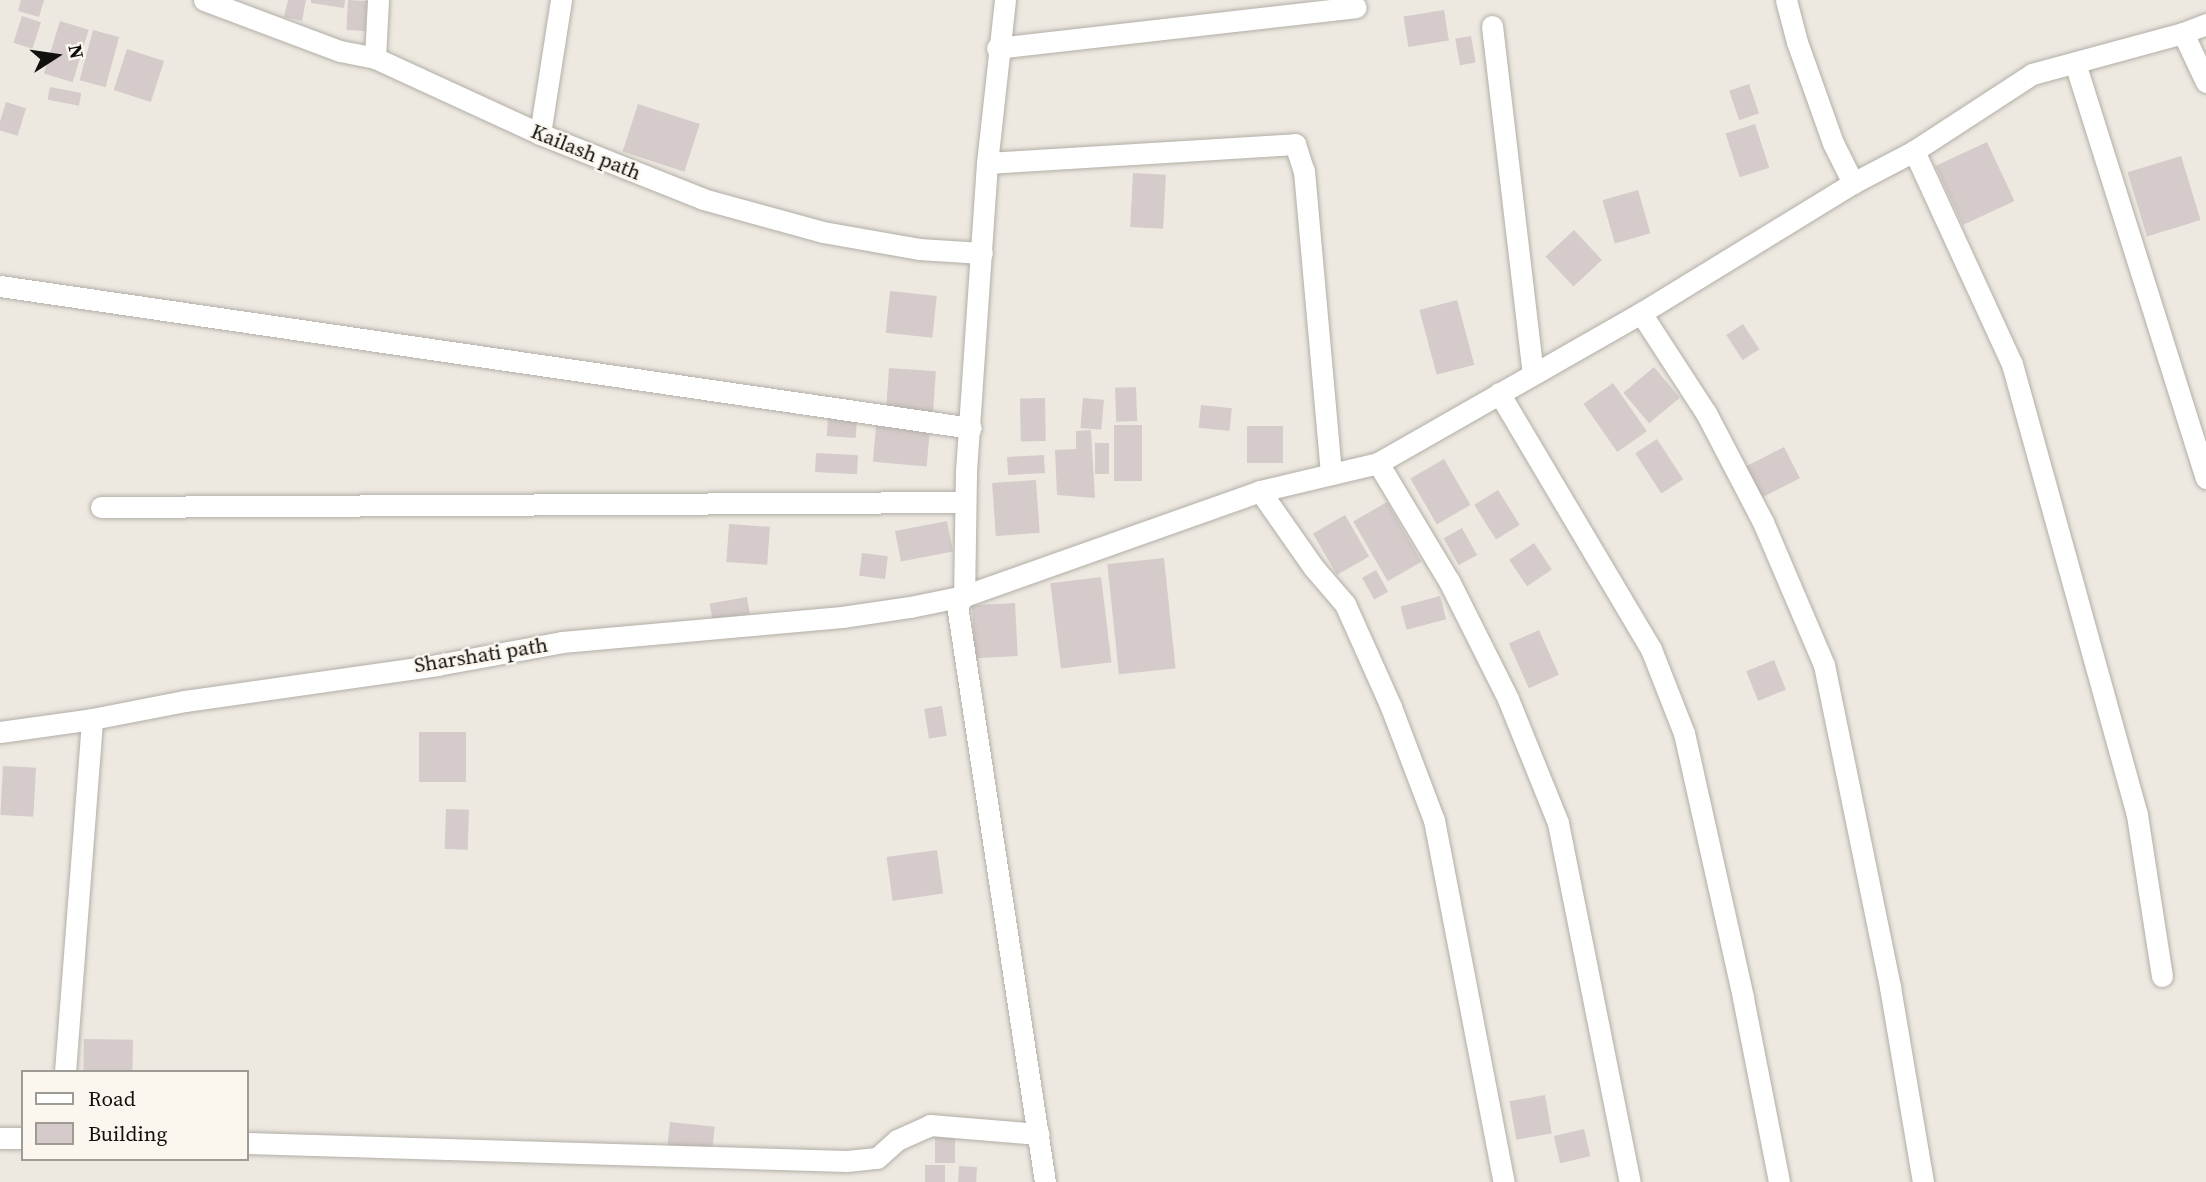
<!DOCTYPE html>
<html>
<head>
<meta charset="utf-8">
<style>
	body { margin:0 }
	#map { position:relative; width:2206px; height:1182px; overflow:hidden; background:#ede9e1; font-family:"Source Serif 4",serif }
	div>[style] { position:absolute }
	[style*='--x'] { left:calc(var(--x)*1px); top:calc(var(--y)*1px); width:calc(var(--w)*1px); rotate:calc(var(--a)*1deg) }
	.building>* { inset:0; background:#d5cbca; transform-origin:0 0 }
	.roads { filter:drop-shadow(0 0 2px #b2aea6) drop-shadow(0 0 2px #b2aea6) }
	.street>* { height:21px; margin:-10.5px; padding:0 10.5px; transform-origin:10.5px; border-radius:10.5px; background:#fff }
	span { translate:-50% -50%; white-space:nowrap; text-align:center; line-height:1.15; -webkit-text-stroke:5px #fbf6ee; paint-order:stroke }
	.street-label { font-size:21px; color:#12100e }
	.legend { position:absolute; left:21px; top:1070px; width:228px; height:91px; box-sizing:border-box; background:#fbf6ee; border:2px solid #9e9a94; margin:0; padding:9px 12px; list-style:none; font-size:21px; color:#12100e }
	.legend li { display:flex; align-items:center; gap:14px; height:35px }
	.legend b { width:35px; border:2px solid #9e9a94 }
	.north { position:absolute; left:21px; top:21px; width:70px; height:70px; -webkit-text-stroke:5px #fbf6ee; paint-order:stroke; rotate:78deg; font-size:19px; font-weight:700; line-height:28px; text-align:center; color:#12100e }
	.north::after { content:''; display:block; margin:auto; width:24px; height:32px; background:#12100e; clip-path:polygon(50% 0,100% 100%,50% 72%,0 100%) }
</style>
</head>
<body>
<div id="map">
	<div class="building">
		<i style="clip-path:polygon(21px 0,44px 0,39px 17px,18px 11px)"></i>
		<i style="clip-path:polygon(288px 0,306px 0,302px 21px,284px 17px)"></i>
		<i style="clip-path:polygon(311px 0,345px 0,344px 8px,311px 3px)"></i>
		<i style="left:348px;top:0;width:19px;height:30px;rotate:3deg"></i>
		<i style="left:1444px;top:10px;width:31px;height:41px;rotate:81deg"></i>
		<i style="left:22px;top:16px;width:20px;height:28px;rotate:18deg"></i>
		<i style="left:60px;top:21px;width:30px;height:55px;rotate:17deg"></i>
		<i style="left:93px;top:30px;width:27px;height:52px;rotate:15deg"></i>
		<i style="left:1471px;top:36px;width:27px;height:16px;rotate:80deg"></i>
		<i style="left:127px;top:49px;width:39px;height:43px;rotate:18deg"></i>
		<i style="left:1749px;top:84px;width:31px;height:21px;rotate:71deg"></i>
		<i style="left:50px;top:87px;width:32px;height:13px;rotate:11deg"></i>
		<i style="left:6px;top:102px;width:21px;height:29px;rotate:17deg"></i>
		<i style="left:638px;top:104px;width:65px;height:50px;rotate:18deg"></i>
		<i style="left:1755px;top:124px;width:46px;height:31px;rotate:72deg"></i>
		<i style="left:1987px;top:142px;width:65px;height:57px;rotate:65deg"></i>
		<i style="left:2181px;top:156px;width:67px;height:56px;rotate:73deg"></i>
		<i style="left:1133px;top:173px;width:33px;height:54px;rotate:3deg"></i>
		<i style="left:1638px;top:190px;width:45px;height:37px;rotate:74deg"></i>
		<i style="left:1574px;top:230px;width:41px;height:39px;rotate:47deg"></i>
		<i style="left:890px;top:291px;width:47px;height:42px;rotate:6deg"></i>
		<i style="left:1457px;top:300px;width:67px;height:39px;rotate:75deg"></i>
		<i style="left:1743px;top:324px;width:30px;height:20px;rotate:57deg"></i>
		<i style="left:1654px;top:367px;width:40px;height:40px;rotate:50deg"></i>
		<i style="left:889px;top:368px;width:47px;height:45px;rotate:4deg"></i>
		<i style="left:1613px;top:383px;width:59px;height:36px;rotate:55deg"></i>
		<i style="left:1136px;top:387px;width:34px;height:21px;rotate:88deg"></i>
		<i style="left:1045px;top:398px;width:43px;height:25px;rotate:89deg"></i>
		<i style="left:1083px;top:398px;width:21px;height:30px;rotate:5deg"></i>
		<i style="left:1201px;top:405px;width:31px;height:23px;rotate:6deg"></i>
		<i style="left:828px;top:418px;width:29px;height:18px;rotate:4deg"></i>
		<i style="left:1114px;top:425px;width:28px;height:56px"></i>
		<i style="left:876px;top:426px;width:54px;height:36px;rotate:5deg"></i>
		<i style="left:1247px;top:426px;width:36px;height:37px"></i>
		<i style="clip-path:polygon(1091px 430px,1095px 498px,1057px 495px,1055px 450px,1076px 449px,1076px 431px)"></i>
		<i style="left:1657px;top:439px;width:48px;height:26px;rotate:57deg"></i>
		<i style="left:1095px;top:443px;width:14px;height:31px"></i>
		<i style="left:1784px;top:447px;width:35px;height:50px;rotate:63deg"></i>
		<i style="left:816px;top:453px;width:42px;height:19px;rotate:3deg"></i>
		<i style="left:1044px;top:455px;width:18px;height:37px;rotate:87deg"></i>
		<i style="left:1444px;top:459px;width:53px;height:39px;rotate:60deg"></i>
		<i style="left:1036px;top:480px;width:53px;height:44px;rotate:86deg"></i>
		<i style="left:1498px;top:490px;width:41px;height:28px;rotate:58deg"></i>
		<i style="left:1387px;top:502px;width:69px;height:39px;rotate:60deg"></i>
		<i style="left:1345px;top:515px;width:48px;height:37px;rotate:60deg"></i>
		<i style="left:947px;top:521px;width:31px;height:53px;rotate:79deg"></i>
		<i style="left:729px;top:524px;width:41px;height:38px;rotate:4deg"></i>
		<i style="left:1462px;top:528px;width:31px;height:21px;rotate:61deg"></i>
		<i style="left:1534px;top:543px;width:32px;height:30px;rotate:56deg"></i>
		<i style="left:862px;top:553px;width:26px;height:23px;rotate:7deg"></i>
		<i style="left:1164px;top:558px;width:111px;height:57px;rotate:84deg"></i>
		<i style="left:1376px;top:570px;width:25px;height:16px;rotate:61deg"></i>
		<i style="left:1101px;top:577px;width:86px;height:51px;rotate:83deg"></i>
		<i style="left:1440px;top:596px;width:24px;height:41px;rotate:75deg"></i>
		<i style="left:747px;top:597px;width:17px;height:38px;rotate:80deg"></i>
		<i style="left:1015px;top:603px;width:53px;height:43px;rotate:87deg"></i>
		<i style="left:1539px;top:630px;width:49px;height:33px;rotate:66deg"></i>
		<i style="left:1774px;top:660px;width:32px;height:30px;rotate:68deg"></i>
		<i style="left:942px;top:706px;width:30px;height:18px;rotate:81deg"></i>
		<i style="left:466px;top:732px;width:50px;height:47px;rotate:90deg"></i>
		<i style="left:3px;top:766px;width:33px;height:49px;rotate:3deg"></i>
		<i style="left:446px;top:809px;width:23px;height:40px;rotate:2deg"></i>
		<i style="left:937px;top:850px;width:44px;height:51px;rotate:82deg"></i>
		<i style="left:84px;top:1039px;width:49px;height:33px;rotate:1deg"></i>
		<i style="left:1545px;top:1095px;width:39px;height:36px;rotate:80deg"></i>
		<i style="left:670px;top:1122px;width:45px;height:26px;rotate:6deg"></i>
		<i style="left:1584px;top:1129px;width:28px;height:31px;rotate:77deg"></i>
		<i style="left:935px;top:1132px;width:20px;height:31px"></i>
		<i style="left:925px;top:1165px;width:20px;height:17px"></i>
		<i style="left:959px;top:1166px;width:18px;height:16px;rotate:3deg"></i>
	</div>
	<div class="roads">
		<div class="street">
			<i style="--x:204;--y:0;--w:145;--a:20.6"></i>
			<i style="--x:340;--y:51;--w:36;--a:11"></i>
			<i style="--x:375;--y:58;--w:182;--a:24.7"></i>
			<i style="--x:540;--y:134;--w:175;--a:21.7"></i>
			<i style="--x:703;--y:199;--w:124;--a:15.4"></i>
			<i style="--x:823;--y:232;--w:97;--a:10"></i>
			<i style="--x:919;--y:249;--w:63;--a:3.6"></i>
			<i style="--x:1005;--y:0;--w:164;--a:96.3"></i>
			<i style="--x:987;--y:163;--w:311;--a:93.9"></i>
			<i style="--x:966;--y:473;--w:123;--a:90.9"></i>
			<i style="--x:964;--y:596;--w:11;--a:128"></i>
			<i style="--x:957;--y:605;--w:584;--a:81.33"></i>
			<i style="--x:1786;--y:0;--w:43;--a:75.3"></i>
			<i style="--x:1797;--y:42;--w:107;--a:70.4"></i>
			<i style="--x:1833;--y:143;--w:45;--a:63.4"></i>
			<i style="--x:1492;--y:26;--w:350;--a:83.3"></i>
			<i style="--x:2183;--y:33;--w:54;--a:64.9"></i>
			<i style="--x:997;--y:48;--w:361;--a:-6.5"></i>
			<i style="--x:375;--y:58;--w:58;--a:-87"></i>
			<i style="--x:2075;--y:63;--w:435;--a:72.5"></i>
			<i style="--x:540;--y:134;--w:136;--a:-81.1"></i>
			<i style="--x:1914;--y:151;--w:234;--a:65.3"></i>
			<i style="--x:2012;--y:364;--w:468;--a:74.5"></i>
			<i style="--x:2137;--y:815;--w:163;--a:81.2"></i>
			<i style="--x:987;--y:163;--w:309;--a:-3.5"></i>
			<i style="--x:1295;--y:144;--w:28;--a:72"></i>
			<i style="--x:1304;--y:171;--w:304;--a:84.9"></i>
			<i style="--x:0;--y:286;--w:981;--a:8.32"></i>
			<i style="--x:1641;--y:313;--w:119;--a:57"></i>
			<i style="--x:1706;--y:413;--w:123;--a:62.4"></i>
			<i style="--x:1763;--y:522;--w:155;--a:66.9"></i>
			<i style="--x:1824;--y:665;--w:329;--a:78.4"></i>
			<i style="--x:1890;--y:987;--w:198;--a:80.4"></i>
			<i style="--x:1499;--y:393;--w:298;--a:59.3"></i>
			<i style="--x:1651;--y:649;--w:90;--a:68.6"></i>
			<i style="--x:1684;--y:733;--w:271;--a:77.4"></i>
			<i style="--x:1743;--y:998;--w:187;--a:78.9"></i>
			<i style="--x:1378;--y:463;--w:138;--a:59"></i>
			<i style="--x:1449;--y:581;--w:132;--a:63.4"></i>
			<i style="--x:1508;--y:699;--w:134;--a:68"></i>
			<i style="--x:1558;--y:823;--w:366;--a:78.7"></i>
			<i style="--x:1260;--y:491;--w:94;--a:55"></i>
			<i style="--x:1314;--y:568;--w:48;--a:49.3"></i>
			<i style="--x:1345;--y:604;--w:113;--a:65.9"></i>
			<i style="--x:1391;--y:707;--w:121;--a:69.2"></i>
			<i style="--x:1434;--y:820;--w:369;--a:79.1"></i>
			<i style="--x:101;--y:507;--w:864;--a:-0.33"></i>
			<i style="--x:0;--y:732;--w:93;--a:-8"></i>
			<i style="--x:92;--y:719;--w:95;--a:-11"></i>
			<i style="--x:185;--y:701;--w:255;--a:-8.1"></i>
			<i style="--x:437;--y:665;--w:127;--a:-10.4"></i>
			<i style="--x:562;--y:642;--w:281;--a:-5.1"></i>
			<i style="--x:842;--y:617;--w:69;--a:-8.4"></i>
			<i style="--x:910;--y:607;--w:55;--a:-11.5"></i>
			<i style="--x:964;--y:596;--w:314;--a:-19.5"></i>
			<i style="--x:1260;--y:491;--w:121;--a:-13.3"></i>
			<i style="--x:1378;--y:463;--w:303;--a:-29.7"></i>
			<i style="--x:1641;--y:313;--w:249;--a:-31.5"></i>
			<i style="--x:1853;--y:183;--w:69;--a:-27.7"></i>
			<i style="--x:1914;--y:151;--w:141;--a:-33.1"></i>
			<i style="--x:2032;--y:74;--w:156;--a:-15.2"></i>
			<i style="--x:2183;--y:33;--w:25;--a:-21"></i>
			<i style="--x:65;--y:1072;--w:354;--a:-85.6"></i>
			<i style="--x:0;--y:1138;--w:23;--a:0"></i>
			<i style="--x:247;--y:1143;--w:600;--a:1.72"></i>
			<i style="--x:847;--y:1161;--w:30;--a:-6"></i>
			<i style="--x:877;--y:1158;--w:27;--a:-42"></i>
			<i style="--x:897;--y:1140;--w:36;--a:-24"></i>
			<i style="--x:930;--y:1125;--w:109;--a:4.7"></i>
		</div>
	</div>
	<div class="street-label">
		<span style="left:586px;top:152px;rotate:22deg">Kailash path</span>
		<span style="left:481px;top:655px;rotate:-9deg">Sharshati path</span>
	</div>
	<ul class="legend">
	<li><b style="height:9px;background:#fff"></b>Road</li>
	<li><b style="height:19px;background:#d5cbca"></b>Building</li>
	</ul>
	<div class="north">N</div>
</div>
</body>
</html>
